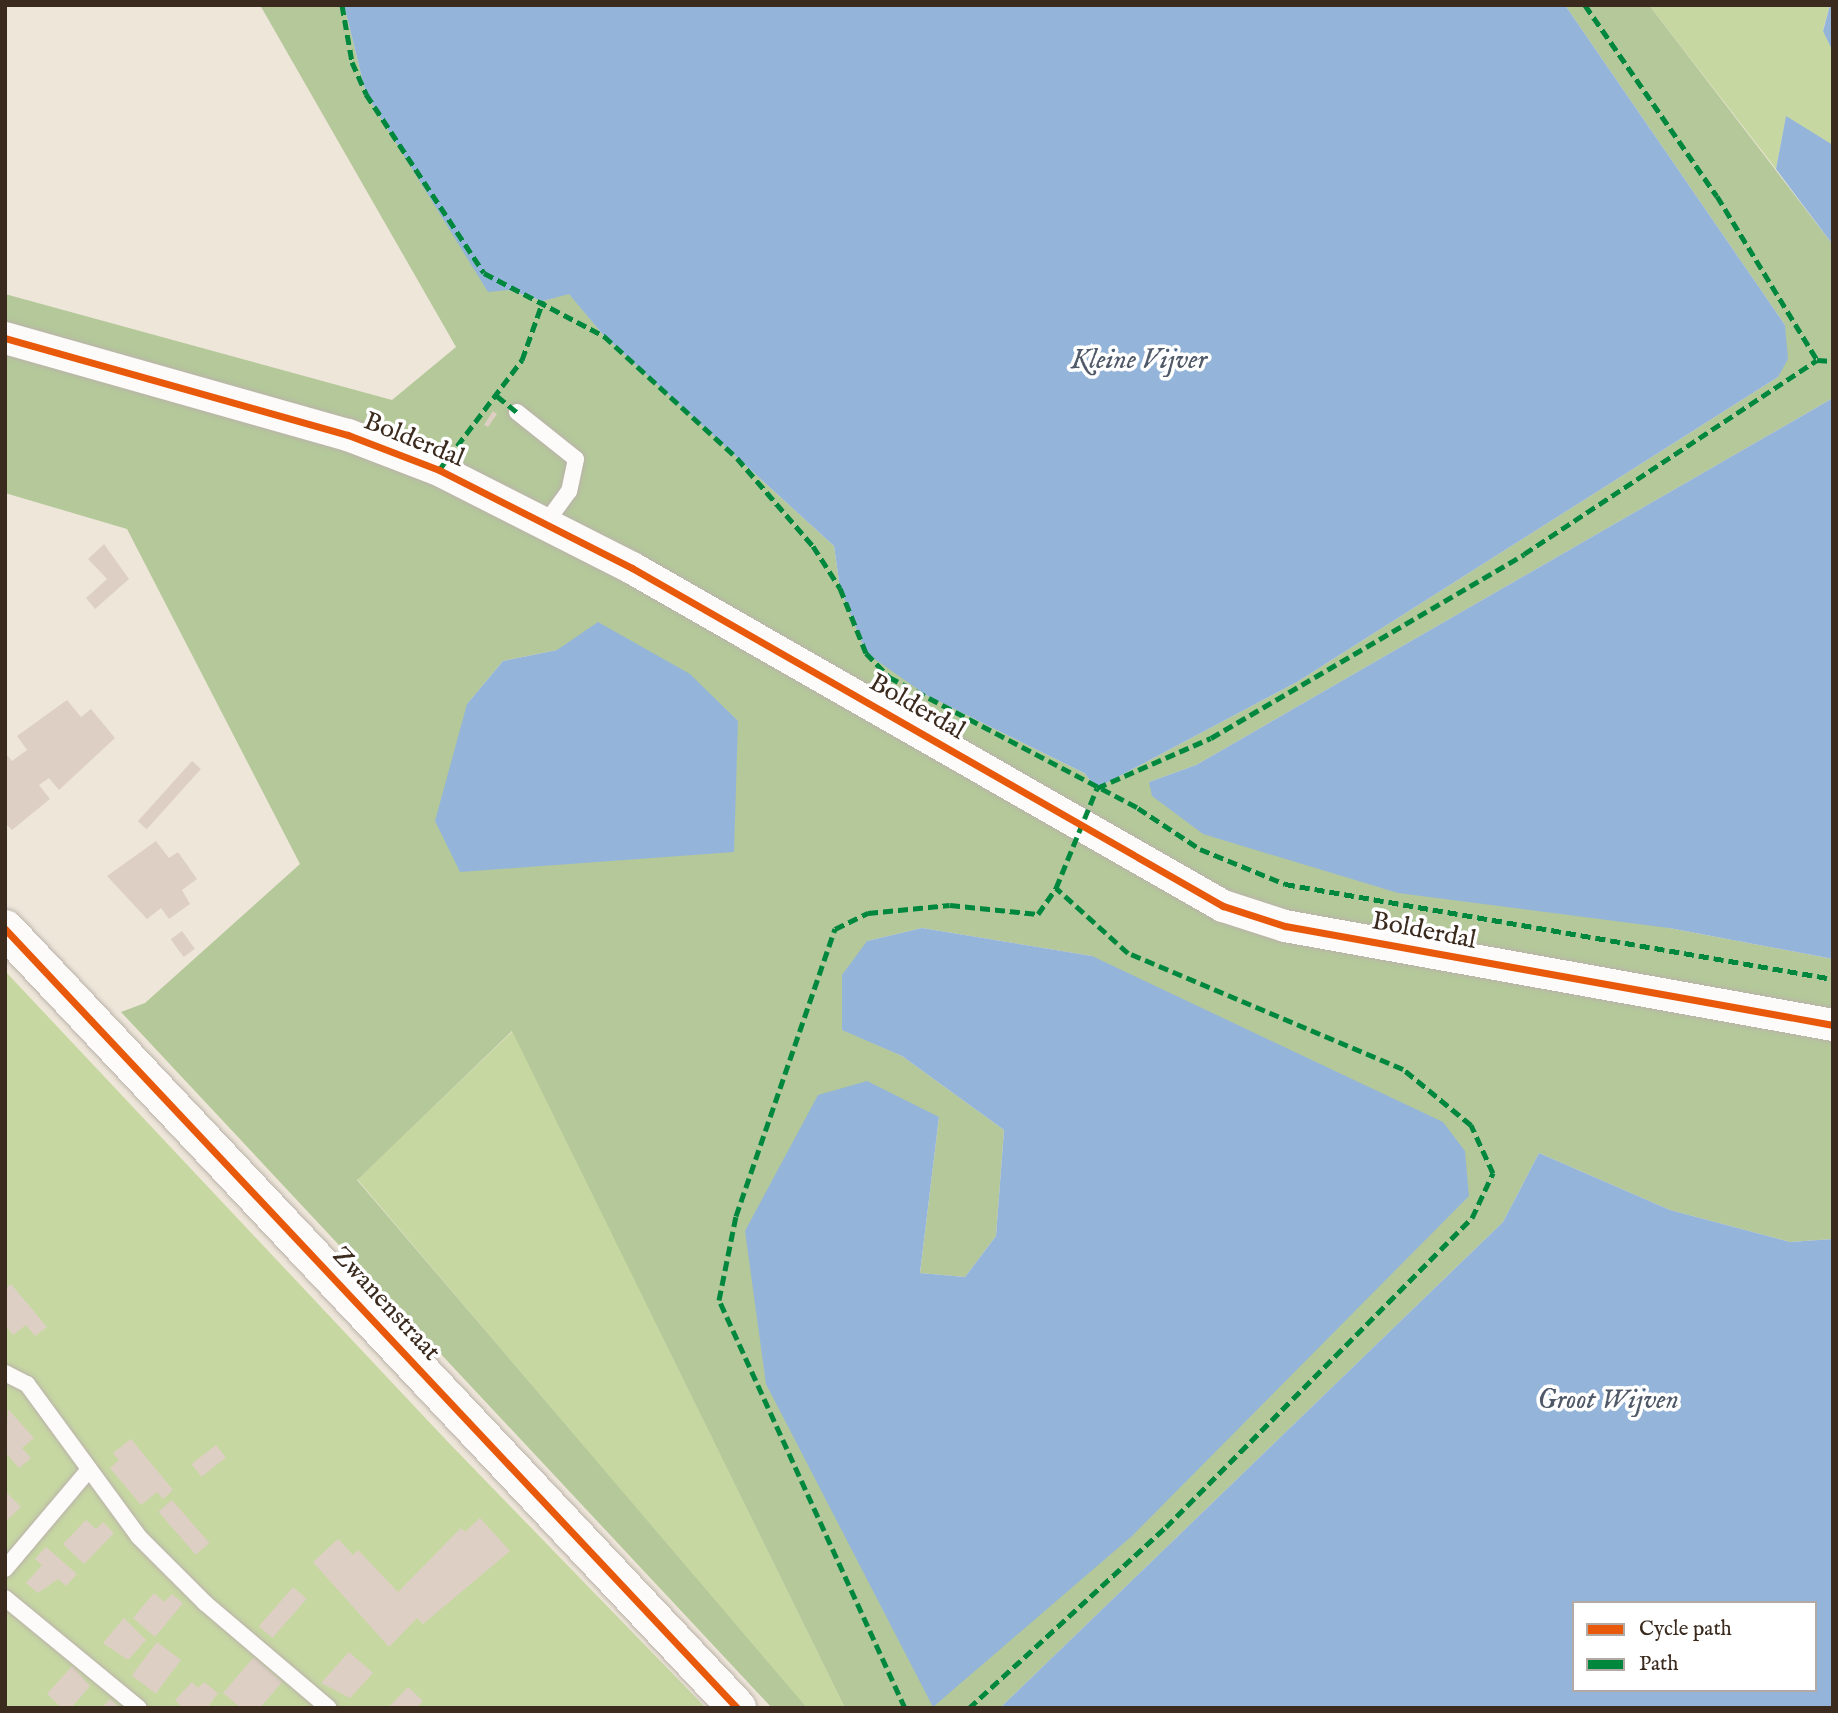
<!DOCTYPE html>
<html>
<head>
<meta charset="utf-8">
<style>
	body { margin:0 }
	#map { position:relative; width:1838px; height:1713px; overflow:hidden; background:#efe6da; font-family:"IM FELL English",serif }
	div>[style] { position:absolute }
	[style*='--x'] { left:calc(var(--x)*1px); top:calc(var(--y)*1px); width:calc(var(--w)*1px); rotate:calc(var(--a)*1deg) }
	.green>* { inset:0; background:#c6d7a2 }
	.forest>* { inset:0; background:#b4c89a }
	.water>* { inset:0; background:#94b5d9 }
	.building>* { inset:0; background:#decfc4; transform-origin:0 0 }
	.roads { filter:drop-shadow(0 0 2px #bab2aa) drop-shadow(0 0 2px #bab2aa) }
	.service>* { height:16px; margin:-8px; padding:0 8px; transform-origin:8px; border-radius:8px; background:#fdfbf9 }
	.minor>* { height:32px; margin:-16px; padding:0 16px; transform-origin:16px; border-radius:16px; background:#fdfbf9 }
	.tertiary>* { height:38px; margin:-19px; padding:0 19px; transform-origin:19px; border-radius:19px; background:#fdfbf9 }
	.quiet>* { height:5px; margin-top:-2.5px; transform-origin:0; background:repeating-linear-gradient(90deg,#00873e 0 10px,transparent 0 15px) }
	.cycleway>* { height:7px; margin:-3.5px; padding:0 3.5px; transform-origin:3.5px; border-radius:3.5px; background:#e8590c }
	span { translate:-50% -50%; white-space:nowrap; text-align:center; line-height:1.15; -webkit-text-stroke:7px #fff; paint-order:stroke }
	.street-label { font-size:26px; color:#3b2a1e }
	.water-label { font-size:28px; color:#4f5968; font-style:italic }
	.frame { position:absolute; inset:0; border:7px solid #3b2a1e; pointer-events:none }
	.legend { position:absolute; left:1572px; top:1601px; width:245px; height:91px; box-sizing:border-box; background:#fff; border:2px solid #b1aaa5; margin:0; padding:9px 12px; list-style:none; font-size:21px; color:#3b2a1e }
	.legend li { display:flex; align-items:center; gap:14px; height:35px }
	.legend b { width:35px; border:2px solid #b1aaa5 }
</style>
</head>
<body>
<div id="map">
	<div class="green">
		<i style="clip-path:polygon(1649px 5px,1830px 5px,1823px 30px,1833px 52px,1833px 145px,1786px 117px,1776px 169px)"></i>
		<i style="clip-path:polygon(5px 971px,447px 1441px,706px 1708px,5px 1708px)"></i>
		<i style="clip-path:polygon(513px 1031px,845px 1708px,807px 1708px,798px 1700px,357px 1179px)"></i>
	</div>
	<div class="forest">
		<i style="clip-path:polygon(evenodd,260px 5px,344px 5px,366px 94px,508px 290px,543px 301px,569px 293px,604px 336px,834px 546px,840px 588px,926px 695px,1084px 773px,1097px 788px,1297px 682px,1778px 377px,1785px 325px,1565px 5px,1649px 5px,1833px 245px,1833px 398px,1196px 765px,1149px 782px,1669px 928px,1833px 959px,1833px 1239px,1790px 1242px,1670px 1210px,1539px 1153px,1503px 1222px,1000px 1708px,845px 1708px,512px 1031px,357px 1180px,807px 1708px,772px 1708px,121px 1012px,145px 1003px,300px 864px,127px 529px,5px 493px,5px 294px,392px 400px,456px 347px,260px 5px,557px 650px,467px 704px,503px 661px,557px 650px,260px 5px,922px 928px,1092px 956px,933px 1707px,746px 1231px,939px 1117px,920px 1273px,965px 1277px,996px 1236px,1004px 1130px,902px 1056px,842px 1029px,867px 941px,922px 928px)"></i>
	</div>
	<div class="water">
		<i style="clip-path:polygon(344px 5px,1565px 5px,1785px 325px,1788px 359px,1778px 377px,1297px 682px,1097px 788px,1084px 773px,926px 695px,866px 653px,840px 588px,834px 546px,604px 336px,569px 294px,543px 301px,508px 290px,488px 292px,366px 94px)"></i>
		<i style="clip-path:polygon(1830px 5px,1833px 5px,1833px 52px,1823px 31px)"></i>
		<i style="clip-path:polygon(1786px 116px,1833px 145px,1833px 245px,1776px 169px)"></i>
		<i style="clip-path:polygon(1833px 398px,1833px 959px,1669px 928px,1398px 893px,1203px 834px,1152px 796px,1149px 782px,1196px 765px)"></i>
		<i style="clip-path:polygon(598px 622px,690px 674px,738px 721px,734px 852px,460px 872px,435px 821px,467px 704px,503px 661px,557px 650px)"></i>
		<i style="clip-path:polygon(922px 928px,1092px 956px,1443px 1122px,1465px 1151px,1469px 1196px,1132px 1536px,933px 1707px,766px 1384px,745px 1231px,818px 1095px,867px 1081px,939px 1117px,920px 1273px,965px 1277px,996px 1236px,1004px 1130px,902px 1056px,842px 1030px,842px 975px,867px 941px)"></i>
		<i style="clip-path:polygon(evenodd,1539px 1153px,1670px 1210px,1790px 1242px,1833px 1239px,1833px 1708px,1000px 1708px,1503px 1222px,1539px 1153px,1574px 1603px,1815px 1603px,1815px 1690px,1574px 1690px,1574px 1603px)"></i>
	</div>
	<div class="building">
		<i style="clip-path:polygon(493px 411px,497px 414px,488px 427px,484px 425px)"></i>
		<i style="clip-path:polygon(104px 544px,129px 579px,95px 609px,86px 598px,107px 579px,88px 559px)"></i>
		<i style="clip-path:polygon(67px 700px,81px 717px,91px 709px,115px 738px,59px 790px,49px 778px,39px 785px,50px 799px,12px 830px,5px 823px,5px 753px,12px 761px,27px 750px,17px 736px)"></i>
		<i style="left:192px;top:761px;width:12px;height:81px;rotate:42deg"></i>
		<i style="clip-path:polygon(156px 841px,169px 858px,178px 852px,197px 879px,182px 890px,190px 904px,169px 919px,161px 908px,147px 919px,107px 876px)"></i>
		<i style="left:182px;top:931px;width:22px;height:14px;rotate:54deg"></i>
		<i style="clip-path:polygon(11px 1284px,47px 1327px,35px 1336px,26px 1325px,13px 1335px,5px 1325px,5px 1289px)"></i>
		<i style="clip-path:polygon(8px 1409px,34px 1438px,22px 1448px,31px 1458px,19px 1468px,5px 1452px)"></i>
		<i style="clip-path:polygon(131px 1439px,173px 1490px,163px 1499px,157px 1492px,141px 1505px,110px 1468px,119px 1460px,113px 1453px)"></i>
		<i style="left:216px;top:1445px;width:16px;height:31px;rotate:52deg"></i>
		<i style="clip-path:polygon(5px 1491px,21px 1507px,5px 1522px)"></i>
		<i style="left:172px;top:1500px;width:57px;height:18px;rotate:49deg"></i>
		<i style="clip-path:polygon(480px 1518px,510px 1551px,423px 1624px,417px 1618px,389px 1647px,313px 1562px,338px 1539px,353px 1555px,358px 1550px,398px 1592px,461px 1528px,465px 1532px)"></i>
		<i style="clip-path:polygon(86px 1520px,96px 1529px,103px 1522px,114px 1533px,84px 1564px,63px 1544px)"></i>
		<i style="clip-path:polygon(46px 1547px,77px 1574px,66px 1586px,58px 1579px,38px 1593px,26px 1583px,42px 1565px,35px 1559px)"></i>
		<i style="left:293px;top:1587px;width:18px;height:52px;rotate:41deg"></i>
		<i style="clip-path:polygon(154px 1593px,164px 1602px,172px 1594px,183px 1603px,155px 1637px,133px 1618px)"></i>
		<i style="clip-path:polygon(124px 1618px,146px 1640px,128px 1660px,103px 1643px)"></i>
		<i style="left:157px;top:1642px;width:30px;height:42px;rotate:37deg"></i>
		<i style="clip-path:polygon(349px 1652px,373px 1673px,350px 1698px,321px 1683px)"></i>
		<i style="clip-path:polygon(254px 1657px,282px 1682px,260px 1708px,241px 1708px,223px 1693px)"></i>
		<i style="clip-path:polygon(72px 1666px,90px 1686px,71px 1708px,62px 1708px,47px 1694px)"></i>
		<i style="clip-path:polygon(192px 1682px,198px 1688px,204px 1682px,218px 1693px,207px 1708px,183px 1708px,175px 1700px)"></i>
		<i style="clip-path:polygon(408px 1687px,423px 1701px,416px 1708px,388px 1708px)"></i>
		<i style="clip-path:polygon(110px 1699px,120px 1708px,102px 1708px)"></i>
	</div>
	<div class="roads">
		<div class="service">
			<i style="--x:517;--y:412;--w:75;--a:38.5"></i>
			<i style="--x:576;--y:459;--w:33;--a:102"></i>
			<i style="--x:569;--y:491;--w:39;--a:126"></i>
			<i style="--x:5;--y:1373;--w:25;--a:27"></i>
			<i style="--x:27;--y:1384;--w:190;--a:53.8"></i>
			<i style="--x:139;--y:1537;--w:93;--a:45"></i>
			<i style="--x:205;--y:1603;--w:162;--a:40.3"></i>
			<i style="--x:5;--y:1569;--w:127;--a:-49.8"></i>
			<i style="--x:5;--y:1598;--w:173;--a:39.4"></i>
		</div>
		<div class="minor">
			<i style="--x:5;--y:338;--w:356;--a:15.8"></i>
			<i style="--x:348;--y:435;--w:97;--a:21"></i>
			<i style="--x:439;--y:470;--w:216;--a:26.9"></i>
			<i style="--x:632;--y:568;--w:681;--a:29.77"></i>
			<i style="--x:1223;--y:906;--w:65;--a:17.9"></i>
			<i style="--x:1285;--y:926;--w:557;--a:10.24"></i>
		</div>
		<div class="tertiary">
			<i style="--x:5;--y:929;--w:1069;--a:46.78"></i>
		</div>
	</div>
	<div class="quiet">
		<i style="--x:342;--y:5;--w:58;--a:80"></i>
		<i style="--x:352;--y:62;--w:35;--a:66"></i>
		<i style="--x:366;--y:94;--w:214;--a:56.6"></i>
		<i style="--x:484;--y:273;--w:136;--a:27.7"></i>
		<i style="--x:604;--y:336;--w:180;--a:42.5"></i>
		<i style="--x:737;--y:458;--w:116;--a:49.2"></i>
		<i style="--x:813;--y:546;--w:50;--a:57.3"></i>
		<i style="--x:840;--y:588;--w:70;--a:68.2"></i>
		<i style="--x:866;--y:653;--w:33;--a:46"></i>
		<i style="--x:889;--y:677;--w:281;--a:27.7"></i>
		<i style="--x:1138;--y:808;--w:74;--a:33.5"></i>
		<i style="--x:1200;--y:849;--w:92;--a:22.4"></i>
		<i style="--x:1285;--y:884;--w:556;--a:9.83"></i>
		<i style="--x:1585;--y:5;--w:232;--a:55.4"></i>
		<i style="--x:1717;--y:196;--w:192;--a:58.6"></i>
		<i style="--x:497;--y:396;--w:26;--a:39"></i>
		<i style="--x:439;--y:470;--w:138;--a:-53"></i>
		<i style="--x:522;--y:360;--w:63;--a:-70.4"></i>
		<i style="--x:905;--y:1708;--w:448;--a:-114.5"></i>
		<i style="--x:719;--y:1300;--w:86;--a:-78.6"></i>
		<i style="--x:736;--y:1216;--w:304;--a:-71"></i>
		<i style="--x:835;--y:929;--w:37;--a:-26"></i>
		<i style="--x:868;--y:913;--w:82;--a:-5.6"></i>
		<i style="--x:950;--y:905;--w:88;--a:5.8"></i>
		<i style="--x:1038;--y:914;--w:32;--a:-55"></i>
		<i style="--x:1056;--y:888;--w:108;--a:-67.7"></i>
		<i style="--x:1097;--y:788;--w:124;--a:-23.7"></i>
		<i style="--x:1211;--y:738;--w:363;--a:-30.4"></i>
		<i style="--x:1524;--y:554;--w:351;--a:-33.5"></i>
		<i style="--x:1817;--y:360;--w:16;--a:4"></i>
		<i style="--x:969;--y:1708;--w:268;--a:-42.6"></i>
		<i style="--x:1166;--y:1527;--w:435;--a:-45.3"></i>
		<i style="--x:1472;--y:1218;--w:50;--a:-65"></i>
		<i style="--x:1493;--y:1173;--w:53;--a:-114.6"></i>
		<i style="--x:1471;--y:1125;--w:88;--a:-140.5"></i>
		<i style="--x:1403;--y:1069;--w:298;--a:-157.1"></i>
		<i style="--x:1128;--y:953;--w:97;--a:-137.9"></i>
	</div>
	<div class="cycleway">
		<i style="--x:5;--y:338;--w:356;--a:15.8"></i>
		<i style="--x:348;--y:435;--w:97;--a:21"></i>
		<i style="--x:439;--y:470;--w:216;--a:26.9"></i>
		<i style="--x:632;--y:568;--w:681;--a:29.77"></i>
		<i style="--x:1223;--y:906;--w:65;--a:17.9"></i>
		<i style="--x:1285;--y:926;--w:557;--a:10.24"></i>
		<i style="--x:5;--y:929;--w:1069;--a:46.78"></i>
	</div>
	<div class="street-label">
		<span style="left:414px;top:440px;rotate:22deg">Bolderdal</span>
		<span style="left:917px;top:707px;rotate:30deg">Bolderdal</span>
		<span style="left:1424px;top:931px;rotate:11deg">Bolderdal</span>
		<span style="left:386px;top:1304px;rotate:47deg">Zwanenstraat</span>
	</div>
	<div class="water-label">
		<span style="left:1139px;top:361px">Kleine Vijver</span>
		<span style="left:1608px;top:1401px">Groot Wijven</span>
	</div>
	<div class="frame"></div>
	<ul class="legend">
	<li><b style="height:9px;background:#e8590c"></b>Cycle path</li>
	<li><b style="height:9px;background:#00873e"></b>Path</li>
	</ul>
</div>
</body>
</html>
